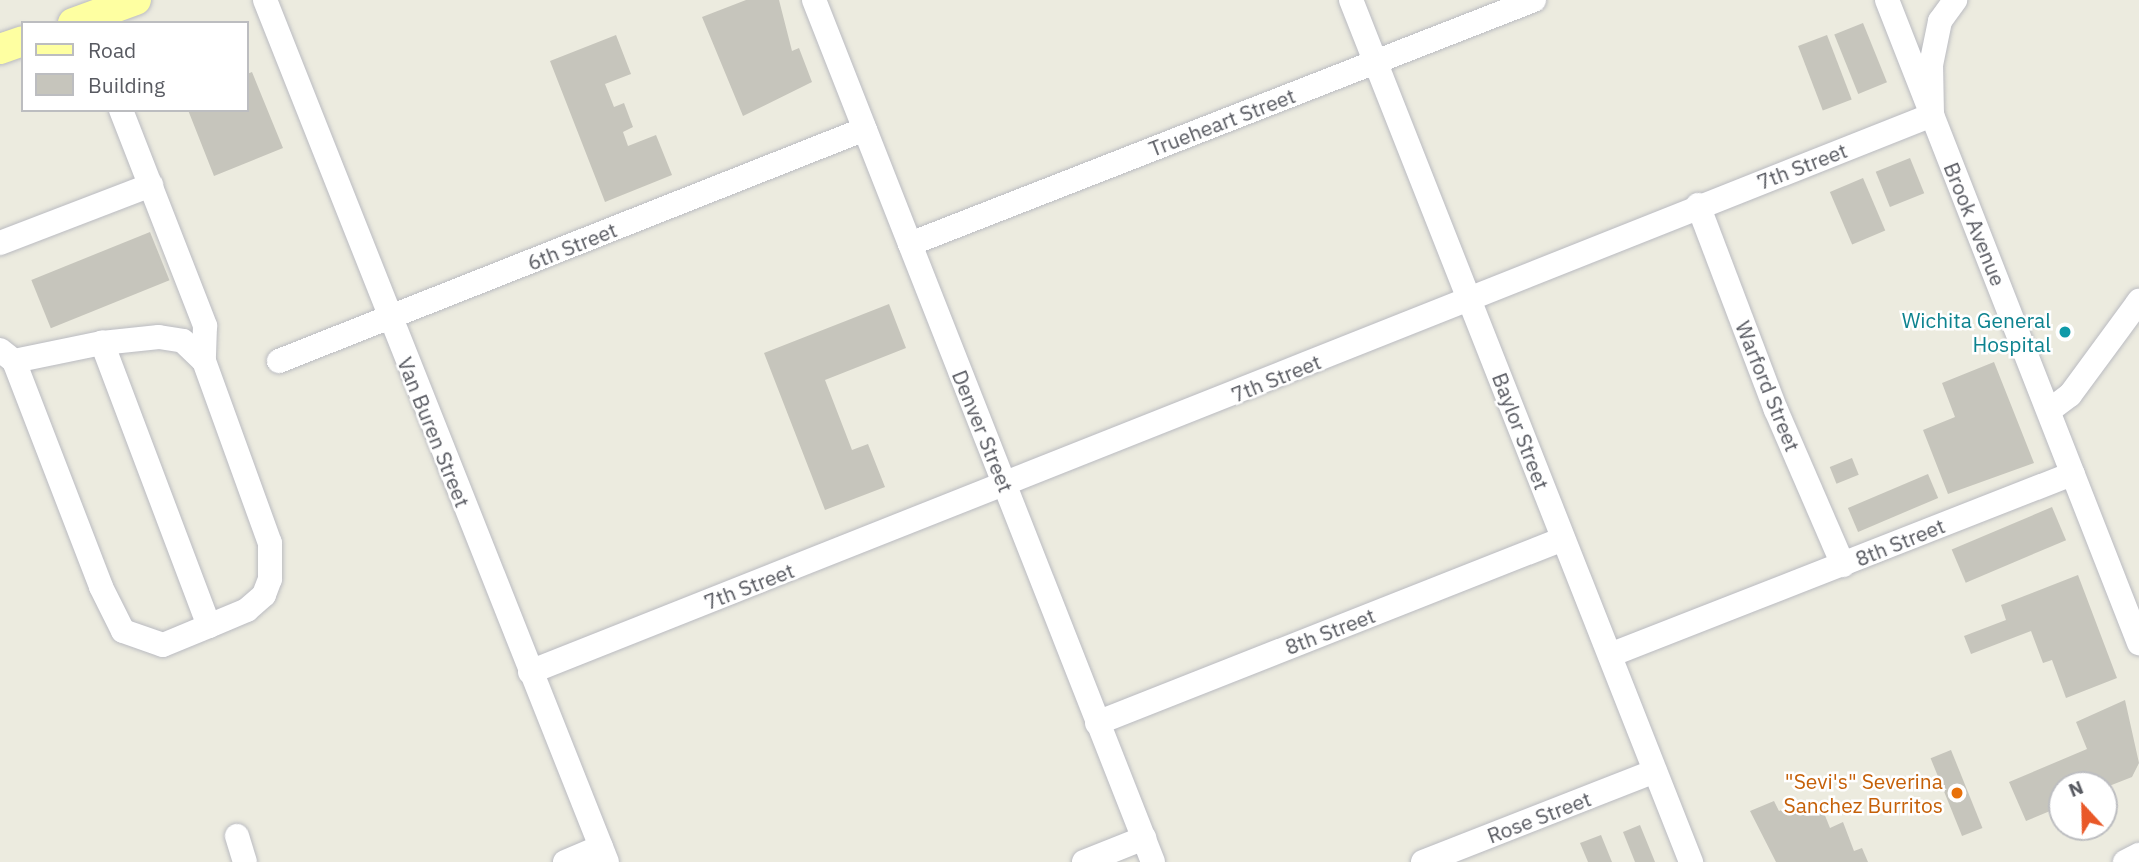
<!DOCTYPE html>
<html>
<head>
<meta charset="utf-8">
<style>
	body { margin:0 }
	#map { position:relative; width:2139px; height:862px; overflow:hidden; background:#ecebdf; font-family:"IBM Plex Sans",sans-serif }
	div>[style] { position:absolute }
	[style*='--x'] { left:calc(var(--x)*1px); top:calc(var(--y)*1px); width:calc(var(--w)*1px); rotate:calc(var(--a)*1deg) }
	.building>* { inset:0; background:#c6c5bc; transform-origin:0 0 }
	.roads { filter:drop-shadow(0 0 2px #babbc1) drop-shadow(0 0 2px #babbc1) }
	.minor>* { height:24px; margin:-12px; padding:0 12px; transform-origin:12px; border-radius:12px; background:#fff }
	.major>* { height:30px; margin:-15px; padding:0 15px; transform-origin:15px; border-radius:15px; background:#feffa1 }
	.dots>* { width:19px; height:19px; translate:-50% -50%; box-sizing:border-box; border:4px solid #fff; border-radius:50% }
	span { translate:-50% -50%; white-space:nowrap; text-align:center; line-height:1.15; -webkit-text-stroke:5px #fff; paint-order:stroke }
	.street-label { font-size:21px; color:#585a61 }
	.culture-label { font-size:21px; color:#0d838f }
	.right { translate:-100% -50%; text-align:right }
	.food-label { font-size:21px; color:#c56008 }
	.legend { position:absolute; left:21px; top:21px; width:228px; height:91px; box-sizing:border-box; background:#fff; border:2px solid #bcbdc0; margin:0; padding:9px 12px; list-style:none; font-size:21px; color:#585a61 }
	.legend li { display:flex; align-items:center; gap:14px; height:35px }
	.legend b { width:35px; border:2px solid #bcbdc0 }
	.north { position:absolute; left:2048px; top:771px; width:70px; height:70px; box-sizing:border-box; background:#fff; border:2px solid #bcbdc0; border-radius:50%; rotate:338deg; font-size:19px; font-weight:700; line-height:28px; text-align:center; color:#585a61 }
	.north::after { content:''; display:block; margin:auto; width:24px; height:32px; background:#e95828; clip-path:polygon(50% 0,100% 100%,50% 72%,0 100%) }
</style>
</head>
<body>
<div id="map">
	<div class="building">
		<i style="clip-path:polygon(746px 0,779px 0,792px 51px,799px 48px,812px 82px,743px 116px,702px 17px)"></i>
		<i style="left:1863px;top:23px;width:64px;height:31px;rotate:68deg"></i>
		<i style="clip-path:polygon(616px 35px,631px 74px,605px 84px,614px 107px,624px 103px,633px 127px,623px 132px,628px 146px,656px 135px,672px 175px,605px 202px,550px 61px)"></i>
		<i style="left:1827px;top:35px;width:69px;height:31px;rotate:69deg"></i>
		<i style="clip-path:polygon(252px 72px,283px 148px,214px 176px,188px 110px,247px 110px,247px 74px)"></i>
		<i style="left:1910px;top:158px;width:38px;height:37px;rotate:68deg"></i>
		<i style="left:1863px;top:178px;width:57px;height:36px;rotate:67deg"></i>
		<i style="left:150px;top:232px;width:52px;height:128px;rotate:68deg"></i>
		<i style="clip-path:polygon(889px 304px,906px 348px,825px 380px,852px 450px,868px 444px,885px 487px,825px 510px,764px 353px)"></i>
		<i style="clip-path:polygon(1994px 362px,2034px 463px,1948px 494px,1923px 430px,1955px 417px,1942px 383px)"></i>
		<i style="left:1852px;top:458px;width:18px;height:24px;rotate:68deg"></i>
		<i style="left:1928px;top:474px;width:26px;height:87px;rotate:67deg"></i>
		<i style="left:2052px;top:507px;width:36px;height:109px;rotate:67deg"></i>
		<i style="clip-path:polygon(2078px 575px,2117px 678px,2066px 698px,2052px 660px,2043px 663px,2031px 631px,1971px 654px,1964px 636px,2006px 620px,2001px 605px)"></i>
		<i style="clip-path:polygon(2125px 700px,2139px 763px,2132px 777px,2104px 788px,2062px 785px,2062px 806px,2026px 821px,2009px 782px,2087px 749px,2076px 722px)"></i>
		<i style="left:1951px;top:750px;width:84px;height:22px;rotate:68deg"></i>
		<i style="clip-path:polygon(1774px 801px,1779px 811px,1802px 802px,1805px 810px,1820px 803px,1830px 828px,1843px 822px,1854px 851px,1862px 848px,1868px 862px,1776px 862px,1750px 811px)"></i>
		<i style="clip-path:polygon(1640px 825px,1655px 862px,1635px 862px,1623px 832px)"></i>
		<i style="clip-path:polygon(1601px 835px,1612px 862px,1588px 862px,1580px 843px)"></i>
	</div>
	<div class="roads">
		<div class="minor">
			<i style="--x:265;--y:0;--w:927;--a:68.36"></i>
			<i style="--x:814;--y:0;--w:926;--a:68.53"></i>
			<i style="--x:1351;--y:0;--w:927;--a:68.47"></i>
			<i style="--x:1887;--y:0;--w:691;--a:68.6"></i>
			<i style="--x:121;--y:110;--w:232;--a:68.7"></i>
			<i style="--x:205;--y:326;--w:35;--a:92"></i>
			<i style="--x:1698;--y:205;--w:219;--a:69.2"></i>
			<i style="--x:1776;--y:410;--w:169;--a:66.6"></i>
			<i style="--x:0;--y:243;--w:162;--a:-21"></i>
			<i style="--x:910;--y:244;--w:670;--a:-21.36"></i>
			<i style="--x:102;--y:343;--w:57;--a:-6"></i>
			<i style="--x:159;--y:337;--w:24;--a:9"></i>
			<i style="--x:183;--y:341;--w:29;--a:44"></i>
			<i style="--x:204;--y:361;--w:194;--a:70.1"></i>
			<i style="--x:270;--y:543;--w:36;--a:90"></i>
			<i style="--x:270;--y:579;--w:17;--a:111"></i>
			<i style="--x:264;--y:595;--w:23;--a:139"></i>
			<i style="--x:247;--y:610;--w:41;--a:157.2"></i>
			<i style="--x:0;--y:350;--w:18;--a:38"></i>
			<i style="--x:14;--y:361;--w:242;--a:68.9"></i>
			<i style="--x:101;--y:587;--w:49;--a:63.4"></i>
			<i style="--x:123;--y:631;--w:42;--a:19.3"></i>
			<i style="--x:163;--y:645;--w:50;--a:-22.4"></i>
			<i style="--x:209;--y:626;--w:303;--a:-110.7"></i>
			<i style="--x:102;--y:343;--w:90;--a:168.4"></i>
			<i style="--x:279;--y:361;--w:630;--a:-21.6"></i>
			<i style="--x:2050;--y:410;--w:25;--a:-37"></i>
			<i style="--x:2070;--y:395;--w:117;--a:-53.7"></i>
			<i style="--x:1610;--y:655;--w:497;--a:-21.4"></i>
			<i style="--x:530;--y:672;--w:1509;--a:-21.67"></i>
			<i style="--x:1932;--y:115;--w:50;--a:-91.1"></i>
			<i style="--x:1931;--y:65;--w:45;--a:-78.4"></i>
			<i style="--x:1940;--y:21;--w:26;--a:-54"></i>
			<i style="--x:1097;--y:723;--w:501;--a:-21.55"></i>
			<i style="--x:237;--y:836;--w:27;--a:73"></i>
			<i style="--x:565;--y:862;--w:39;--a:-23"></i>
			<i style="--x:1084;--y:862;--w:65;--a:-21.8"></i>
			<i style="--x:1423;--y:862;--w:249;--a:-21.4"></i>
			<i style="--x:2125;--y:862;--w:16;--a:-27"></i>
		</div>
		<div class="major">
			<i style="--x:73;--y:23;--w:67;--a:-20.1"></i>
			<i style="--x:0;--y:49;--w:24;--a:-19"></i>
		</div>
	</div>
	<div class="dots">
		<i style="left:2065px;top:332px;background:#0f9aa8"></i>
		<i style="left:1957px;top:793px;background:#e8710a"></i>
	</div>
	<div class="street-label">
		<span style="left:1222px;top:122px;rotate:-21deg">Trueheart Street</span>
		<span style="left:1802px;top:166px;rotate:-21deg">7th Street</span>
		<span style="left:1975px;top:224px;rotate:68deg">Brook Avenue</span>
		<span style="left:572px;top:246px;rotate:-22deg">6th Street</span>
		<span style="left:1276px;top:378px;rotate:-22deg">7th Street</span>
		<span style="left:1768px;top:386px;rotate:68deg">Warford Street</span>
		<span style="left:983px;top:431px;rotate:68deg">Denver Street</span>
		<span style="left:1521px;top:431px;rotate:69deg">Baylor Street</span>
		<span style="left:434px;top:432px;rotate:68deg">Van Buren Street</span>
		<span style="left:1900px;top:542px;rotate:-22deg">8th Street</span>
		<span style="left:749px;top:586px;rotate:-21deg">7th Street</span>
		<span style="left:1330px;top:631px;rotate:-21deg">8th Street</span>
		<span style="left:1539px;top:817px;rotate:-21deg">Rose Street</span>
	</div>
	<div class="culture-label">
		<span class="right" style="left:2051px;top:332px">Wichita General<br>Hospital</span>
	</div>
	<div class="food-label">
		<span class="right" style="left:1943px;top:793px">"Sevi's" Severina<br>Sanchez Burritos</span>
	</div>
	<ul class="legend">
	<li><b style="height:9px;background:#feffa1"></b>Road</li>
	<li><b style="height:19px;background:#c6c5bc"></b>Building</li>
	</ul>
	<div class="north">N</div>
</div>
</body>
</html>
